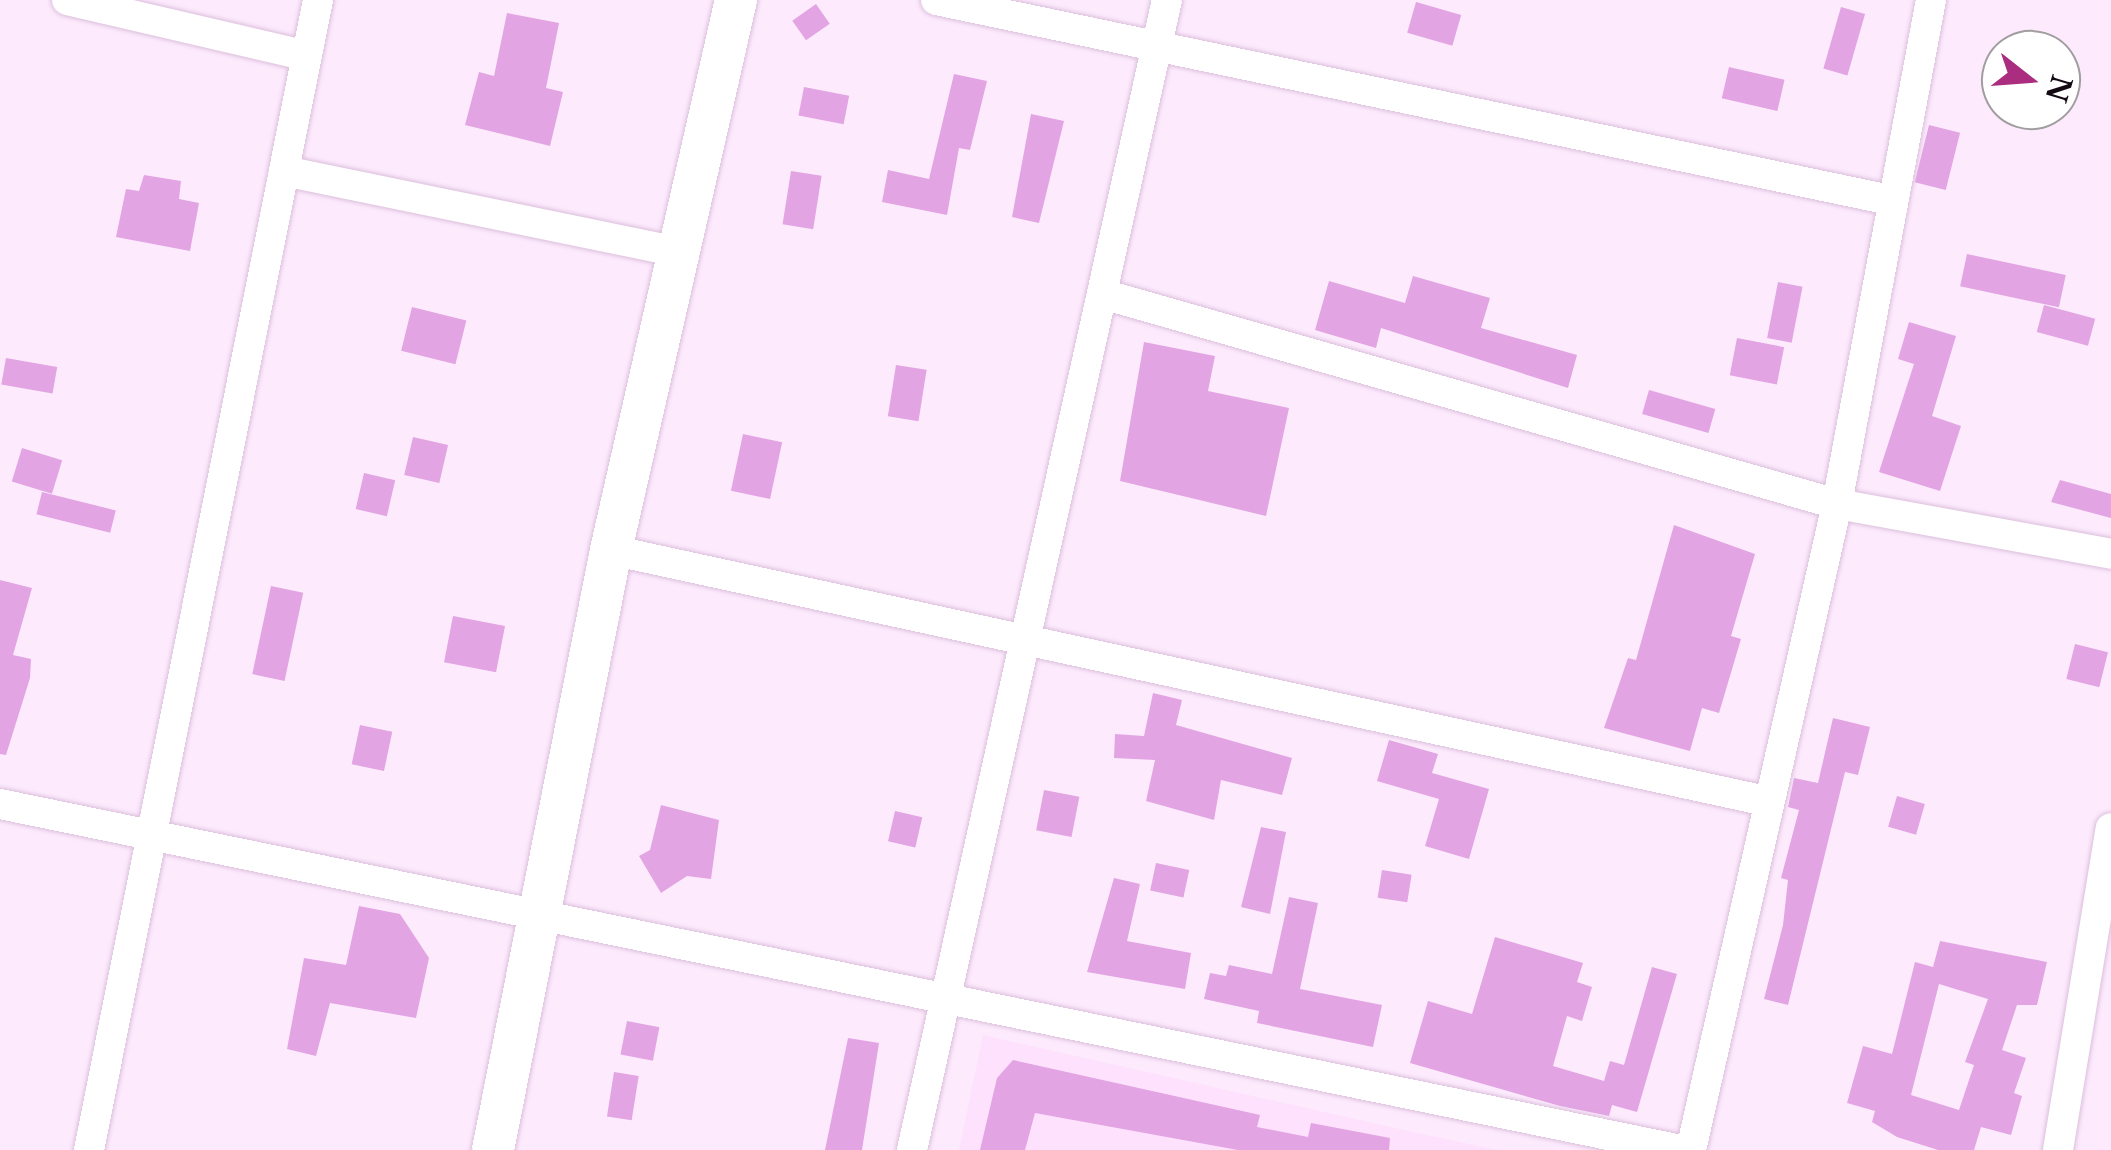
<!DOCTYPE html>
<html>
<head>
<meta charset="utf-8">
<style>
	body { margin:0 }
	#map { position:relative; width:2111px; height:1150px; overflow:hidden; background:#fdebfd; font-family:"Libre Baskerville",serif }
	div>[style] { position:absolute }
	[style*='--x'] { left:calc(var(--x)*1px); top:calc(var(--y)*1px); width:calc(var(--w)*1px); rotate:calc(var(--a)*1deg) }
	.built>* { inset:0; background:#fde1fd }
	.building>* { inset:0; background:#e2a4e3; transform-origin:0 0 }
	.roads { filter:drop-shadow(0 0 2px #dcbfdc) drop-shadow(0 0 2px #dcbfdc) }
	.minor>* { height:30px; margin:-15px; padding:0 15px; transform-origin:15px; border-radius:15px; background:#fff }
	.highway>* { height:42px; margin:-21px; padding:0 21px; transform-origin:21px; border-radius:21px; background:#fff }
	span { translate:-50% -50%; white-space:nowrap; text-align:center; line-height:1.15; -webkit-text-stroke:8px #fff; paint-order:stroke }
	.north { position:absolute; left:1981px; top:30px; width:100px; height:100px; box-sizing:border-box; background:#fff; border:2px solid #a19da1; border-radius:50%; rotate:107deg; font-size:28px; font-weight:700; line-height:40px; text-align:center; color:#130913 }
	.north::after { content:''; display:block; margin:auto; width:35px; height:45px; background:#aa2d7f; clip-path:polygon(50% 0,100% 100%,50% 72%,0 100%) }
</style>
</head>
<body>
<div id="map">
	<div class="built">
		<i style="clip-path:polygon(983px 1035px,1413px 1132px,1497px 1150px,959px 1150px)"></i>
	</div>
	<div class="building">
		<i style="left:1416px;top:2px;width:47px;height:32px;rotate:16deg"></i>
		<i style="left:816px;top:4px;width:24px;height:29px;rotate:55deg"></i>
		<i style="left:1841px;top:7px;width:25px;height:64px;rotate:16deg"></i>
		<i style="clip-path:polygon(507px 13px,559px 23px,546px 88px,563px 92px,550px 146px,465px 125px,479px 72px,494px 76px)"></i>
		<i style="left:1729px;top:67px;width:57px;height:32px;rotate:13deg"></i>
		<i style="clip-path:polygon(954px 74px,987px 81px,970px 150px,959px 148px,947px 215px,882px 202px,888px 170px,929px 179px)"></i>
		<i style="left:804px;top:87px;width:46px;height:29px;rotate:11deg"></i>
		<i style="clip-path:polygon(1031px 114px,1064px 121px,1039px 223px,1012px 217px)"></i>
		<i style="left:1929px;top:125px;width:32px;height:59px;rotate:14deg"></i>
		<i style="left:791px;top:171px;width:31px;height:54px;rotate:9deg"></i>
		<i style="clip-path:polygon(144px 175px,181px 181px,179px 199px,199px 203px,190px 251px,116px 237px,126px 189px,139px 191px)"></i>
		<i style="left:1967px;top:254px;width:101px;height:33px;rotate:12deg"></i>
		<i style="clip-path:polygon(1413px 276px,1490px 298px,1481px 328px,1577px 355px,1568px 388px,1381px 328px,1376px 348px,1315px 330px,1329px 281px,1405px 303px)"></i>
		<i style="left:1778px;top:282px;width:25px;height:57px;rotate:11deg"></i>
		<i style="left:2044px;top:305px;width:53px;height:28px;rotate:15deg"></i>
		<i style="left:412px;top:307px;width:56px;height:45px;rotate:14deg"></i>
		<i style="clip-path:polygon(1909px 322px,1956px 336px,1932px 416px,1961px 426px,1940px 491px,1879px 472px,1914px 364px,1898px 359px)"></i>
		<i style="left:1737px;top:338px;width:48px;height:38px;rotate:11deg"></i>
		<i style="clip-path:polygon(1144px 342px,1215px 356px,1208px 391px,1289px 408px,1266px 516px,1120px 481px)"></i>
		<i style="left:6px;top:358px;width:52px;height:27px;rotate:10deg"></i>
		<i style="left:896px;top:365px;width:31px;height:52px;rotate:9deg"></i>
		<i style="left:1649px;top:390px;width:69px;height:25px;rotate:16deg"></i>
		<i style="left:743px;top:434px;width:40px;height:58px;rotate:12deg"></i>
		<i style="left:413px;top:437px;width:36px;height:39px;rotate:13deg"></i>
		<i style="left:22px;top:448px;width:42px;height:35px;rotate:17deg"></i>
		<i style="left:364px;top:473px;width:32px;height:37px;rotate:13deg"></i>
		<i style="clip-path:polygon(2060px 480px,2111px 494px,2111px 518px,2051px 502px)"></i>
		<i style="left:42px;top:492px;width:76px;height:23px;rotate:14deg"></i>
		<i style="clip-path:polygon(1674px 525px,1755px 554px,1731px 636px,1741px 639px,1719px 713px,1702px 708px,1690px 751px,1604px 728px,1628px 658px,1636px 660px)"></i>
		<i style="clip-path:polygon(0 580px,32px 588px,13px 655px,31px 659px,30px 678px,6px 755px,0 754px)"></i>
		<i style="left:271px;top:586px;width:33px;height:90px;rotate:12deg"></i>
		<i style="left:453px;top:616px;width:53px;height:47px;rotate:11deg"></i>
		<i style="left:2075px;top:644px;width:34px;height:36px;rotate:14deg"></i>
		<i style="clip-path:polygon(1153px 693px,1182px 700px,1176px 725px,1292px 758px,1282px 795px,1221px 780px,1214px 820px,1146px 801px,1155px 760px,1114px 758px,1115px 734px,1144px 736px)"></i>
		<i style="clip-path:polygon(1833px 718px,1870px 727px,1858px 775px,1845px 772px,1788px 1005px,1764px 999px,1783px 925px,1788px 880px,1781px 878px,1799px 810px,1788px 807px,1794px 778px,1818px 783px)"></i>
		<i style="left:360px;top:725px;width:33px;height:40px;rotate:12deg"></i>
		<i style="clip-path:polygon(1389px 740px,1438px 754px,1432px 773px,1489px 789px,1469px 859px,1425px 846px,1439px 799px,1377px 781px)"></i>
		<i style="left:1044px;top:790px;width:36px;height:41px;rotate:11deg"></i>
		<i style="left:1897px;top:796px;width:29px;height:32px;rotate:16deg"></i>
		<i style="clip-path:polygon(661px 805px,719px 820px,711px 879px,687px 876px,661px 893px,639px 856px,650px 850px)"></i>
		<i style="left:895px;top:811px;width:28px;height:31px;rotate:13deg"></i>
		<i style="clip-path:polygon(1261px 827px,1286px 832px,1270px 914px,1241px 907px)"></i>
		<i style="left:1156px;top:863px;width:34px;height:28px;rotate:12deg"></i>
		<i style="left:1382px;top:870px;width:30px;height:28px;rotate:9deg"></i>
		<i style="clip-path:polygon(1114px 878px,1140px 884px,1127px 941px,1191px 953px,1185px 989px,1087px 972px)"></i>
		<i style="clip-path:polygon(1289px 897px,1318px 903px,1300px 989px,1382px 1005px,1373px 1047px,1257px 1023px,1259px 1011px,1204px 999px,1210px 973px,1226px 976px,1229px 965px,1272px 974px)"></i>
		<i style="clip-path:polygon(359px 906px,400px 914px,429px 958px,416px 1018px,330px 1003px,316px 1056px,287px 1049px,304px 958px,346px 965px)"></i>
		<i style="clip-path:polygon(1495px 937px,1583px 963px,1577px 982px,1592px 987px,1582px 1021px,1567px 1016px,1553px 1066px,1604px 1081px,1610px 1061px,1624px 1065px,1652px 967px,1677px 974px,1637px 1112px,1612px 1105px,1609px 1116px,1560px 1106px,1410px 1063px,1428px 1001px,1472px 1014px)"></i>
		<i style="clip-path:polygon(evenodd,1940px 941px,2047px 962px,2037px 1005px,2017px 1005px,2002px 1050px,2026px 1058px,2014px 1093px,2022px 1096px,2011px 1135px,1981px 1127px,1974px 1150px,1938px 1150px,1897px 1137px,1872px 1122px,1875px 1111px,1847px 1103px,1863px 1046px,1892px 1054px,1915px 962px,1933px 967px,1940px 941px,1939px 984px,1988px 999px,1965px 1062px,1974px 1065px,1959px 1110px,1911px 1095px,1939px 984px)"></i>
		<i style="left:627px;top:1021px;width:33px;height:34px;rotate:11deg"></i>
		<i style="clip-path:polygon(848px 1038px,879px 1043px,862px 1150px,825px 1150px)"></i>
		<i style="clip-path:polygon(1013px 1060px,1260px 1115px,1257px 1127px,1308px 1137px,1311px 1123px,1390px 1138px,1389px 1150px,1238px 1150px,1035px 1113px,1025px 1150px,980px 1150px,997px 1078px)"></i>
		<i style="left:614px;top:1072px;width:25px;height:45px;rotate:9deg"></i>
	</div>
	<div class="roads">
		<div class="minor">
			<i style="--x:67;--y:0;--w:246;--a:13.1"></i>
			<i style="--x:936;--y:0;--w:975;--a:11.84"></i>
			<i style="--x:284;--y:171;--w:402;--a:11.6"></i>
			<i style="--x:1106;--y:295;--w:760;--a:15.96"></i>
			<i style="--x:1837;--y:504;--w:279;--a:10.3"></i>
			<i style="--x:611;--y:550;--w:1182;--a:12.26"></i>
			<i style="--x:0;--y:804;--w:1716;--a:11.63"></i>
			<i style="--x:89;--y:1150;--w:1173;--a:-78.74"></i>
			<i style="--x:912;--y:1150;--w:1178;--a:-77.5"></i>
			<i style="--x:1691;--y:1150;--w:662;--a:-77.26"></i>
			<i style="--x:1837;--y:504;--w:513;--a:-79.44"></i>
			<i style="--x:2058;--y:1150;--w:326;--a:-80.7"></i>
		</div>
		<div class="highway">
			<i style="--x:493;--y:1150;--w:611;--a:-78.87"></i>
			<i style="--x:611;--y:550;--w:564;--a:-77.2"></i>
		</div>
	</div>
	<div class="north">N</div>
</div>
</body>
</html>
